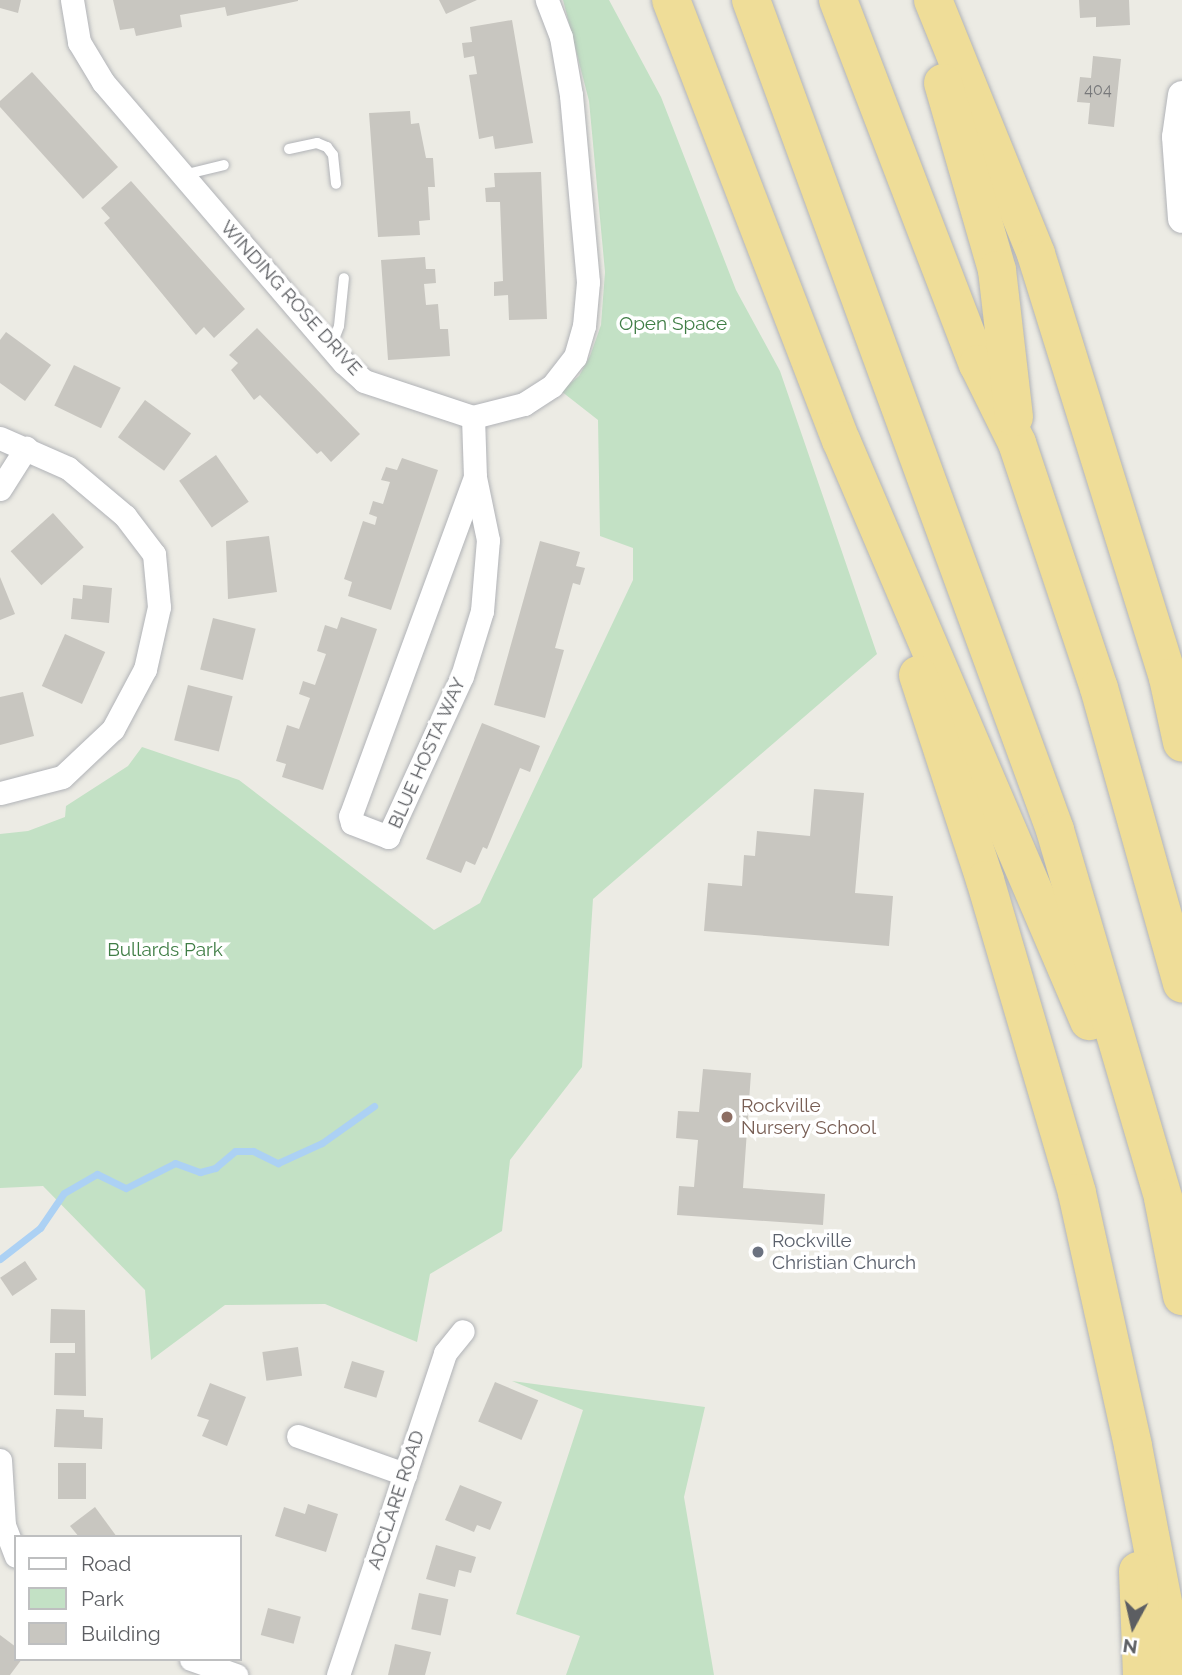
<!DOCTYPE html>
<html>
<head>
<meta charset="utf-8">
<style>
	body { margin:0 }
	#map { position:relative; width:1182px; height:1675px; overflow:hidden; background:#ecebe4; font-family:Raleway,sans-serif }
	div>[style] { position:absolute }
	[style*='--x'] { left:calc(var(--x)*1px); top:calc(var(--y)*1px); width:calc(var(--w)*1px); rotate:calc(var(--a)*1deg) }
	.green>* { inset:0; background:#c3e1c5 }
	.stream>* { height:7px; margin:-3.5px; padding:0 3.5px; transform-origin:3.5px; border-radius:3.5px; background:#acd1f4 }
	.building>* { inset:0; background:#c8c6c0; transform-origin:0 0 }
	.roads { filter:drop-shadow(0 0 2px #b1b3b7) drop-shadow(0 0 2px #b1b3b7) }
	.service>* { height:10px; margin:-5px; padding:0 5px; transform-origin:5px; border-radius:5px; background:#fff }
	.minor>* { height:23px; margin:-11.5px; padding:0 11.5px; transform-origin:11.5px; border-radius:11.5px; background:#fff }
	.tertiary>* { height:28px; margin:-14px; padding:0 14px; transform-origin:14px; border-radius:14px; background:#fff }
	.motorway>* { height:38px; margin:-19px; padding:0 19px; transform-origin:19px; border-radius:19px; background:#efdd98 }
	.dots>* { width:19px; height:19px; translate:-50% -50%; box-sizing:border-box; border:4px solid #fff; border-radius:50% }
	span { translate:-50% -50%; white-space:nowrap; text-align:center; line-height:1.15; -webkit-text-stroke:7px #fff; paint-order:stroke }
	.number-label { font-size:16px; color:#77787a }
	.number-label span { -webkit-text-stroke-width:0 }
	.street-label { font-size:19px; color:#5c5e62 }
	.park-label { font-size:19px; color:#3f7d45 }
	.education-label { font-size:19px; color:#785e54 }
	.left { translate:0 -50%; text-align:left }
	.worship-label { font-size:19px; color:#5b616d }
	.legend { position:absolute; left:14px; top:1535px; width:228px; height:126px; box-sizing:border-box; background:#fff; border:2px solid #bebfc0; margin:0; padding:9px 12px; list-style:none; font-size:21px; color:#5c5e62 }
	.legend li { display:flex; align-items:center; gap:14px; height:35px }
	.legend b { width:35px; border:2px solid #bebfc0 }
	.north { position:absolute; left:1098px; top:1591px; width:70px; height:70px; -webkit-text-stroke:5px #fff; paint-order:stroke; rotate:188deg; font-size:19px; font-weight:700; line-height:28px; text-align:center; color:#5c5e62 }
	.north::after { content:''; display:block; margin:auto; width:24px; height:32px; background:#5c5e62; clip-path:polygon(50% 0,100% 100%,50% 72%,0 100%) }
</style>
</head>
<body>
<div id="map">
	<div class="green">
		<i style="clip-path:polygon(563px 0,609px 0,661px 97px,736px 290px,780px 371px,877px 654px,593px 899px,582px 1067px,510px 1160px,502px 1231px,430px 1274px,417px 1342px,325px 1304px,225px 1305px,151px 1360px,145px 1290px,43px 1186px,0 1188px,0 834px,28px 831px,65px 817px,66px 806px,128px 766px,142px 747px,239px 780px,434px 930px,480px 903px,633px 580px,633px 548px,600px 536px,598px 420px,561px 391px,579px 376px,590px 356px,601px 325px,605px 272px,589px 101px)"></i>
		<i style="clip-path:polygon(512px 1381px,705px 1407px,684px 1497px,714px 1675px,566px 1675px,580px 1636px,516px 1614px,583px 1410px)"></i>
	</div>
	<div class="stream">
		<i style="--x:0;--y:1259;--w:51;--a:-37.8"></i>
		<i style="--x:40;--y:1228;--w:42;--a:-55.6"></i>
		<i style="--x:64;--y:1193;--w:38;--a:-30"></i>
		<i style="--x:97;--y:1174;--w:32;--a:26"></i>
		<i style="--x:126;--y:1188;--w:55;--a:-27"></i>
		<i style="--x:175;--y:1163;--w:27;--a:20"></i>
		<i style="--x:200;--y:1172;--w:16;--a:-15"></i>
		<i style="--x:215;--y:1168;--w:26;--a:-40"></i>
		<i style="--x:235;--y:1151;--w:18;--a:0"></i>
		<i style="--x:253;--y:1151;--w:28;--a:26"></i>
		<i style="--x:278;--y:1163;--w:48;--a:-24.4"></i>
		<i style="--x:322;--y:1143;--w:64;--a:-35.4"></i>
	</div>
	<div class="building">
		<i style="clip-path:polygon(0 0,21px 0,18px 13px,0 8px)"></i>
		<i style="clip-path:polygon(113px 0,298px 0,298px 1px,227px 16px,225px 7px,180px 15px,182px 27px,136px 36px,134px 28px,120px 30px)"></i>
		<i style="clip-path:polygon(439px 0,477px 0,446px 14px)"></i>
		<i style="clip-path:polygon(1079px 0,1129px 0,1130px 25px,1096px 27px,1096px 17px,1080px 18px)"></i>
		<i style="clip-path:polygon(512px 20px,533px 143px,495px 149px,493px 136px,479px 139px,469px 75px,477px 74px,474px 56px,464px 58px,462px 43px,472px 42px,470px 27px)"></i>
		<i style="clip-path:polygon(1093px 56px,1121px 59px,1114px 127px,1088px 124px,1090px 103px,1077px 102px,1080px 77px,1091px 78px)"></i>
		<i style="clip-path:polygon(32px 72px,118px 167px,83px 199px,0 107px,0 101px)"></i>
		<i style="clip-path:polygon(410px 111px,411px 124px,419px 123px,426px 158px,433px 158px,435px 187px,428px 187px,430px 220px,419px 221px,420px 235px,378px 237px,369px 113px)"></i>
		<i style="clip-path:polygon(541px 172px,547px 319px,509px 320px,508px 295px,494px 296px,494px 282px,503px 281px,500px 202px,486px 202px,485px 188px,495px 187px,494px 173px)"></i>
		<i style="clip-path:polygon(131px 181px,245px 309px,214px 338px,204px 327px,196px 335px,104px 223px,110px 218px,101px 208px)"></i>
		<i style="clip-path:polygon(425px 257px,426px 269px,435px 269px,436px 283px,424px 284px,426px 305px,438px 304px,440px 329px,448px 329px,450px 356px,388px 360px,381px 260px)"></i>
		<i style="clip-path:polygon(257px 328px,360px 434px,331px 462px,321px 451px,317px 454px,260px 395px,254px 400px,231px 370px,238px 363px,229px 355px)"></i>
		<i style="clip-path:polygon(6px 332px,51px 365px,25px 401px,0 383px,0 340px)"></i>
		<i style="left:74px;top:365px;width:52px;height:45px;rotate:26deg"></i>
		<i style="left:145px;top:400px;width:57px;height:46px;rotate:36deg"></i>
		<i style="left:216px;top:455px;width:57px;height:45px;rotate:55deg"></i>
		<i style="clip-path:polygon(402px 458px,438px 470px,391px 610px,348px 596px,352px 582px,344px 579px,363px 521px,375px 525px,377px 517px,369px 514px,373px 501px,383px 504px,390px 482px,381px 480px,386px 467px,397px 470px)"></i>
		<i style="left:53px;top:513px;width:46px;height:57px;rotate:48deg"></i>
		<i style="clip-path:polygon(269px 536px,277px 592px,228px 599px,226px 541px)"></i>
		<i style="clip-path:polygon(540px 541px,580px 552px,576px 566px,585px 568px,580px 585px,573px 583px,555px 648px,564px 650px,545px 718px,494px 705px)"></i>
		<i style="clip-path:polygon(0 577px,15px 614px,0 620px)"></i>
		<i style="clip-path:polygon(83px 585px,112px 588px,109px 623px,71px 619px,73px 598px,82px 599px)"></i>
		<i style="clip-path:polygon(341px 617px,377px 629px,323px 790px,282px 777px,286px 764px,276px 761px,287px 725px,299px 729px,310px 698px,299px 694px,303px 681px,315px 685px,326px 654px,317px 651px,325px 625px,337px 629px)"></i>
		<i style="left:213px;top:618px;width:44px;height:53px;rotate:14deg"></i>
		<i style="left:65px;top:634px;width:44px;height:57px;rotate:24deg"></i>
		<i style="left:188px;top:685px;width:46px;height:57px;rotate:14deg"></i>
		<i style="clip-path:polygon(23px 692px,34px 736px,0 745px,0 697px)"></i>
		<i style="clip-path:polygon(482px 723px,540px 746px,530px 772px,520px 768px,487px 849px,483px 847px,475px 865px,466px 861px,461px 873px,426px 859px)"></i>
		<i style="clip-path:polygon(814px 789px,864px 793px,855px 893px,893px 896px,889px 946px,704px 931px,708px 883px,742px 886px,744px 855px,755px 856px,757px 831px,810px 836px)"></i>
		<i style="clip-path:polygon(703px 1069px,751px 1073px,743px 1188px,825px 1194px,823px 1225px,677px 1215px,679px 1186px,694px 1187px,698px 1140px,676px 1138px,678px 1111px,699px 1112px)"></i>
		<i style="left:25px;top:1261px;width:22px;height:30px;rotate:56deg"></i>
		<i style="clip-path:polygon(51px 1309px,85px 1310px,86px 1396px,54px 1395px,55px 1353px,75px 1353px,75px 1343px,50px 1343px)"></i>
		<i style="left:298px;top:1347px;width:29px;height:36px;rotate:82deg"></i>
		<i style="left:352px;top:1361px;width:34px;height:28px;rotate:17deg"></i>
		<i style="left:495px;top:1382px;width:47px;height:43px;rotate:23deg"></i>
		<i style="clip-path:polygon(210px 1383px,246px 1397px,227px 1446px,202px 1436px,209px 1420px,197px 1416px)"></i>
		<i style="clip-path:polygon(56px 1409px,84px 1410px,84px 1417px,103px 1418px,102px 1449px,54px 1447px)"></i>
		<i style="left:58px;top:1463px;width:28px;height:36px"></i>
		<i style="clip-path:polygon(460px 1485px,502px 1502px,490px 1530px,477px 1525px,474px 1532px,445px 1520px)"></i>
		<i style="clip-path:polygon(308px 1504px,338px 1514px,326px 1552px,275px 1536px,284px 1507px,305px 1514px)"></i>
		<i style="clip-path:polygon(95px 1507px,117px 1537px,79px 1537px,70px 1526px)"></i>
		<i style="clip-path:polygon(436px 1545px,476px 1557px,471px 1573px,459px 1570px,455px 1587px,426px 1579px)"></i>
		<i style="left:419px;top:1593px;width:30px;height:37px;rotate:12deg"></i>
		<i style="left:268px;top:1608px;width:34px;height:28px;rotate:15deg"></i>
		<i style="clip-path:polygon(0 1635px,16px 1647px,16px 1659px,22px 1659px,10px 1675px,0 1675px)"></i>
		<i style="clip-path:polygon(395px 1644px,431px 1652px,425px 1675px,388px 1675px)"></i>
	</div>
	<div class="roads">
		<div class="service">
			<i style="--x:289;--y:149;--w:29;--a:-12"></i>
			<i style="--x:317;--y:143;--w:11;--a:22"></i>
			<i style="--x:327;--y:147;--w:10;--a:53"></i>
			<i style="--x:333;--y:155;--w:29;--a:84"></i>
			<i style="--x:183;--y:175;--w:42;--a:-13.7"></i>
			<i style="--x:331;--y:347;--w:22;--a:-69"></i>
			<i style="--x:339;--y:326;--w:48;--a:-84.1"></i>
		</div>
		<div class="minor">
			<i style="--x:72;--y:0;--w:43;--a:80.5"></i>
			<i style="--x:79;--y:42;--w:47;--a:59"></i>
			<i style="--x:103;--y:82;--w:370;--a:49.4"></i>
			<i style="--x:344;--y:363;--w:27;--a:42"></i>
			<i style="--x:364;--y:381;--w:115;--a:18.3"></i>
			<i style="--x:473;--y:417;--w:53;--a:-14.3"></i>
			<i style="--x:524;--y:404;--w:33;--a:-33"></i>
			<i style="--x:552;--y:386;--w:37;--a:-52"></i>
			<i style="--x:575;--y:357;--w:32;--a:-74"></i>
			<i style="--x:584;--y:326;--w:44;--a:-84.8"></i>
			<i style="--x:588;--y:282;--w:188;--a:-95.2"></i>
			<i style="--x:571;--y:95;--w:59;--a:-99.8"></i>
			<i style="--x:561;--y:37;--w:40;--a:-111"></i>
			<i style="--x:473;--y:417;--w:60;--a:88.1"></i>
			<i style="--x:475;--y:477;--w:361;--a:110.2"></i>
			<i style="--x:350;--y:816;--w:7;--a:74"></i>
			<i style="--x:352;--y:823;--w:39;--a:21"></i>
			<i style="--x:388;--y:837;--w:177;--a:-65.3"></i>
			<i style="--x:462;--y:676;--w:68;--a:-72.9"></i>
			<i style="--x:482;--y:611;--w:71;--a:-85.2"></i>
			<i style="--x:488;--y:540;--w:64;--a:-101.7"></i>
			<i style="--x:0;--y:438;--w:74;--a:23.8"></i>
			<i style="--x:68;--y:468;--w:75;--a:40.1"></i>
			<i style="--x:125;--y:516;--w:48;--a:52.7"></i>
			<i style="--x:154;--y:554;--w:53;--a:84.6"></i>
			<i style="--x:159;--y:607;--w:64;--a:102.7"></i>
			<i style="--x:145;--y:669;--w:68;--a:118.1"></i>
			<i style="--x:113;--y:729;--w:70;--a:136.7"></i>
			<i style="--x:62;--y:777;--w:64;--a:165.5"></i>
			<i style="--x:0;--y:489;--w:49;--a:-57.6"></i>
			<i style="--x:298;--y:1436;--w:114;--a:19.6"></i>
			<i style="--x:0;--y:1460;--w:65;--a:86.5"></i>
			<i style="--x:4;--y:1525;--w:33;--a:69"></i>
			<i style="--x:191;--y:1659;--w:48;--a:19.6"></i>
			<i style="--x:338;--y:1675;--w:339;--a:-71.6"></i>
			<i style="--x:445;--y:1353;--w:28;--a:-51"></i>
		</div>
		<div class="tertiary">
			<i style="--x:1182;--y:95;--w:42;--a:98.1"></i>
			<i style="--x:1176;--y:137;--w:82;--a:85.8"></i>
		</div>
		<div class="motorway">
			<i style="--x:671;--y:0;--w:472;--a:68.9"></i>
			<i style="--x:841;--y:440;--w:632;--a:66.88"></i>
			<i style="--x:751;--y:0;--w:884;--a:69.88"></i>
			<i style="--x:1055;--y:830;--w:384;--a:73.6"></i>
			<i style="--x:1163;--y:1198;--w:100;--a:79"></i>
			<i style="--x:838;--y:0;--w:390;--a:69"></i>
			<i style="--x:978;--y:364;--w:88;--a:63.7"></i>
			<i style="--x:1017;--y:443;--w:258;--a:71.5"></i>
			<i style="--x:1099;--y:688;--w:307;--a:74.3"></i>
			<i style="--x:933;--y:0;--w:274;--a:67.9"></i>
			<i style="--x:1036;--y:254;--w:444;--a:72.7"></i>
			<i style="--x:1168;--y:678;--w:66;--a:77.7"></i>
			<i style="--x:943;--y:83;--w:195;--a:73.9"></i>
			<i style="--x:997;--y:270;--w:148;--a:83.4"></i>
			<i style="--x:918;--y:675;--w:216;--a:71.9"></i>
			<i style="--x:985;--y:880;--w:326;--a:73.6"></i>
			<i style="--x:1077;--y:1193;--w:259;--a:77.5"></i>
			<i style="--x:1133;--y:1446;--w:233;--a:79.1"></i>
			<i style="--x:1138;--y:1571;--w:104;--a:87.8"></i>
		</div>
	</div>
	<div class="dots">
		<i style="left:727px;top:1117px;background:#8d6e63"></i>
		<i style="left:758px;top:1252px;background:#6b7280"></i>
	</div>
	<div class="number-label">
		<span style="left:1098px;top:90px">404</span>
	</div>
	<div class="street-label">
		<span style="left:291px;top:298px;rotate:48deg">WINDING ROSE DRIVE</span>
		<span style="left:427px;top:753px;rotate:-66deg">BLUE HOSTA WAY</span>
		<span style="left:396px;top:1500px;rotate:-72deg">ADCLARE ROAD</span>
	</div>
	<div class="park-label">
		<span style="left:673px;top:324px">Open Space</span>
		<span style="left:165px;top:950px">Bullards Park</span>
	</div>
	<div class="education-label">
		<span class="left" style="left:741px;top:1117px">Rockville<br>Nursery School</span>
	</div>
	<div class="worship-label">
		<span class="left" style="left:772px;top:1252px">Rockville<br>Christian Church</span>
	</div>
	<ul class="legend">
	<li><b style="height:9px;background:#fff"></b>Road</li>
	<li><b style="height:19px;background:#c3e1c5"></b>Park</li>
	<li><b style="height:19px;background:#c8c6c0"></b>Building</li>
	</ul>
	<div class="north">N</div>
</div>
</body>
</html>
